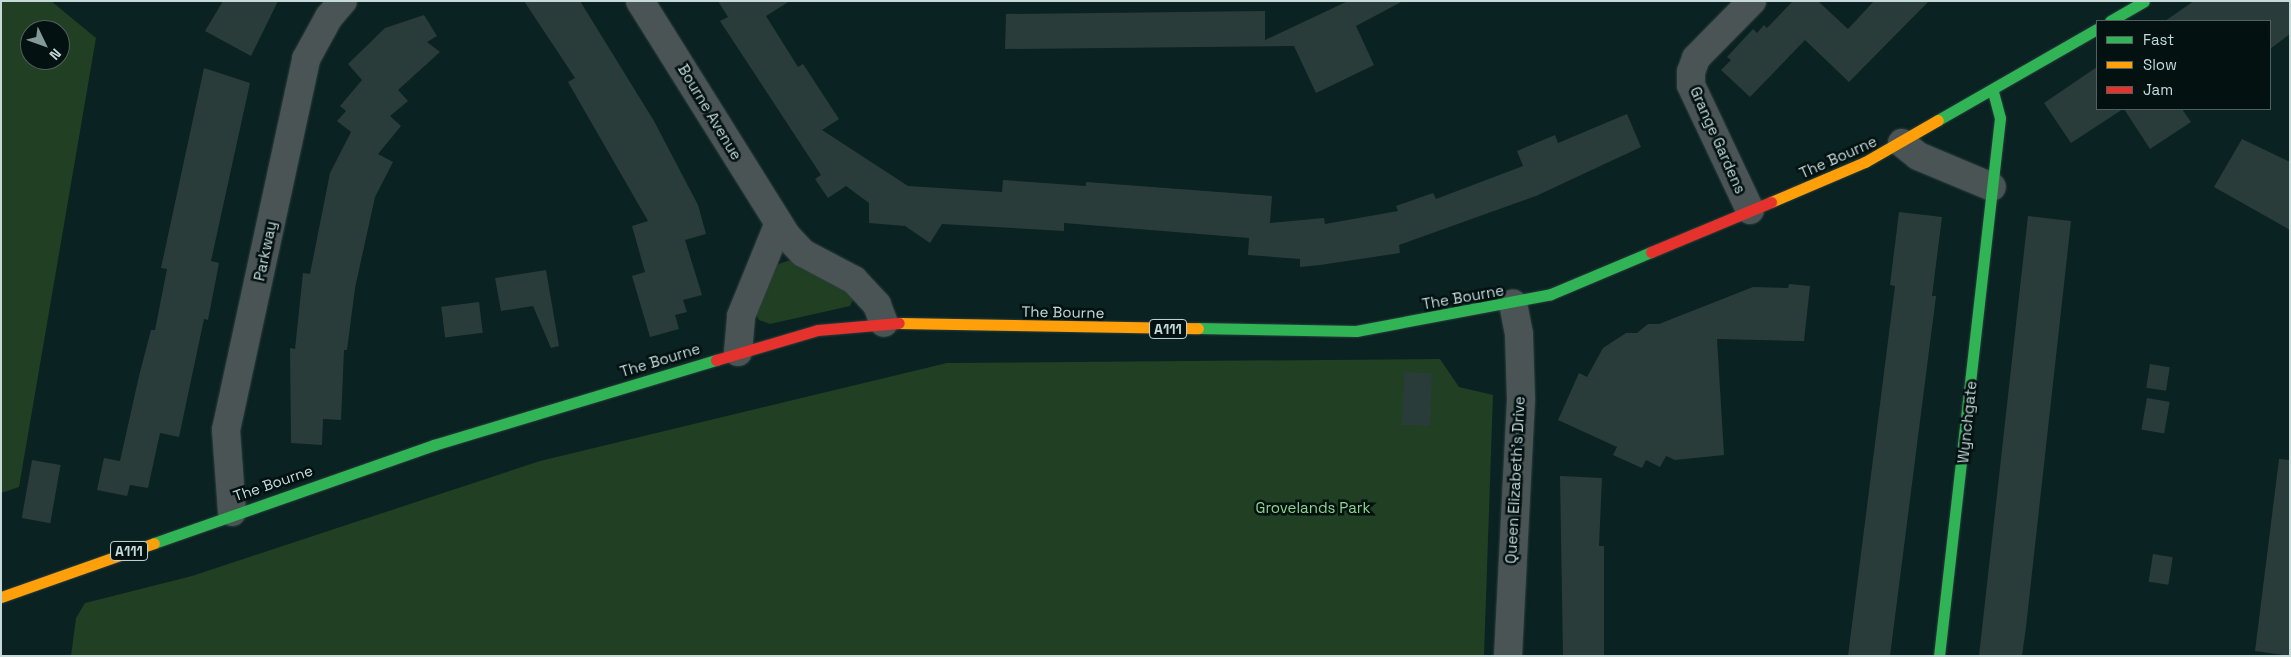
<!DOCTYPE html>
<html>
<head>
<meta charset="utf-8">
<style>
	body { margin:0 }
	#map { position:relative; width:2291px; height:657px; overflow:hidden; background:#0a2221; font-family:"Space Grotesk",sans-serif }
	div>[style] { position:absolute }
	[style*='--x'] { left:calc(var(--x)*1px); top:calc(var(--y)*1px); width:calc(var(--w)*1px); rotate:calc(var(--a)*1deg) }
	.green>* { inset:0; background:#203f23 }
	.building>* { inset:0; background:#2a3c3a; transform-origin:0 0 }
	.roads { filter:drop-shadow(0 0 1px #2a3e3d) drop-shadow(0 0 1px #2a3e3d) }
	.street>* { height:28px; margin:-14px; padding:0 14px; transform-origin:14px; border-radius:14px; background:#4b5455 }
	.fast>* { height:11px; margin:-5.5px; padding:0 5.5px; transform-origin:5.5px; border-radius:5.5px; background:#30b455 }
	.slow>* { height:11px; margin:-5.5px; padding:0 5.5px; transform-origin:5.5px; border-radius:5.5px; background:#ff9f0a }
	.jam>* { height:11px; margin:-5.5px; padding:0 5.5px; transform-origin:5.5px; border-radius:5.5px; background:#e5322d }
	span { translate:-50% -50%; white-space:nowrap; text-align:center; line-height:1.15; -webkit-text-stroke:5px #031111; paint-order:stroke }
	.shield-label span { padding:1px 4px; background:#031111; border:1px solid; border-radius:4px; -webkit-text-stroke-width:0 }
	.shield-label { font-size:14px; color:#c5dad9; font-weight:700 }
	.street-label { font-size:15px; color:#c5dad9 }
	.park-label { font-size:15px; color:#8dd68c }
	.frame { position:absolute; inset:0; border:2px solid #c5dad9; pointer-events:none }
	.legend { position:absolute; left:2096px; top:20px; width:175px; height:90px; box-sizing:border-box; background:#031111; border:1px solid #516161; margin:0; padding:6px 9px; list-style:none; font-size:15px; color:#c5dad9 }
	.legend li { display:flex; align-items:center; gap:10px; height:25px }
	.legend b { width:25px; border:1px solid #516161 }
	.north { position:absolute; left:20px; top:20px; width:50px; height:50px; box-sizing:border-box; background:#031111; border:1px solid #516161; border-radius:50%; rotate:132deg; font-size:14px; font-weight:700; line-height:20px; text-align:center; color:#c5dad9 }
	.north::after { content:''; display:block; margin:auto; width:18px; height:22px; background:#849a99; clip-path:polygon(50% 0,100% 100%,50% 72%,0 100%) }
</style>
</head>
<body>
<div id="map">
	<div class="green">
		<i style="clip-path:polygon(evenodd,1px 1px,51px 1px,96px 38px,19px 487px,1px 493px,1px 1px,30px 30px,60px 30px,60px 60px,30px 60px,30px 30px)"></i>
		<i style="clip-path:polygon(793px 259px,855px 296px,850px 306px,770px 324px,759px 320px,755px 313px,776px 265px)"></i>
		<i style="clip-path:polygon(1440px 359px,1459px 387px,1493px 395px,1484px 656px,71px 656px,76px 618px,85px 603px,192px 576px,540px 461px,947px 363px)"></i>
	</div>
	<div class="building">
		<i style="clip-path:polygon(223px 1px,278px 1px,251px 56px,205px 31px)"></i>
		<i style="clip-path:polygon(524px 1px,580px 1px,654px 121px,698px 205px,706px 234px,685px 240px,702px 295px,683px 300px,687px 312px,675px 315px,679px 329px,650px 337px,632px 276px,645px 272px,632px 226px,648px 221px,568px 82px,575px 78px)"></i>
		<i style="clip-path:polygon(718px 1px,790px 1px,766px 16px,798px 67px,803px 64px,839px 119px,822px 130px,908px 186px,1002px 192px,1003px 180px,1086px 186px,1086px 182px,1272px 196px,1270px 223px,1324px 218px,1325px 224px,1398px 211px,1396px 206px,1433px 193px,1436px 199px,1523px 166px,1517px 151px,1555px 135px,1558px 143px,1627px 114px,1641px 147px,1536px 196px,1399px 245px,1400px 253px,1320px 265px,1300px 267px,1300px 259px,1248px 255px,1249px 238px,1064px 223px,1064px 231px,942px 224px,930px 243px,905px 226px,869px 223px,869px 203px,846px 186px,828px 198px,815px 179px,821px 175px,720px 21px,728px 17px)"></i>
		<i style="clip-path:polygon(1348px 1px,1403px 1px,1356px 26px,1374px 65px,1316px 93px,1294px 46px,1005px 49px,1006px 14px,1265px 11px,1265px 40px)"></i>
		<i style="clip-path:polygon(1793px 1px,1818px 1px,1848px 29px,1874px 1px,1929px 1px,1849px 82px,1805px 40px,1750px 97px,1721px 70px,1731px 60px,1727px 57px,1753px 29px,1757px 33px,1764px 25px,1767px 28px)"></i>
		<i style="clip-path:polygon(2194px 1px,2290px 1px,2290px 34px,2270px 49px,2270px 21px,2165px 21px)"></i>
		<i style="clip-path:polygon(424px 15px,437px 36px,427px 42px,440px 52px,398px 90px,408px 101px,390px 116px,401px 126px,378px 154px,393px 162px,375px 197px,355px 288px,347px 350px,344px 350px,341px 420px,323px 419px,322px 445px,291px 443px,290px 348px,295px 349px,303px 273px,310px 274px,330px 173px,351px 132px,337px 121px,346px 111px,340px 106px,362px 80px,348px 64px,385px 28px)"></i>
		<i style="clip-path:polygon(2097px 67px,2097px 109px,2123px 109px,2071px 143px,2044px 103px)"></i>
		<i style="clip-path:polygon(204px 68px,250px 83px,211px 261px,219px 263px,208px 320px,204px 319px,179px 437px,160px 433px,148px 488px,130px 485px,127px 496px,97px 490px,104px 458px,120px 461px,139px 376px,151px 330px,155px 330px,167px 269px,161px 268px)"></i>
		<i style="clip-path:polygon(2124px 109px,2182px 109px,2191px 122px,2150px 149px)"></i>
		<i style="clip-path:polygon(2242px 139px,2290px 162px,2290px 230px,2214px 187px)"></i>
		<i style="clip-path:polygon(1899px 212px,1942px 217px,1932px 296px,1936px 296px,1890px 656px,1848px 656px,1895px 286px,1890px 285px)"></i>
		<i style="clip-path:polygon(2028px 216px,2071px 221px,2026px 627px,2022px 656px,1979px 656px)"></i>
		<i style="clip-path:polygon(546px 270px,559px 346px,551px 348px,533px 306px,501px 311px,495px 278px)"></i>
		<i style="clip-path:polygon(1789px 284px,1810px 286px,1804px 341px,1717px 339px,1724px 455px,1675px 460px,1666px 456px,1660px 467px,1646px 460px,1642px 468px,1613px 455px,1617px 447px,1558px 420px,1579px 373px,1587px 377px,1603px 348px,1626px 333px,1637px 333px,1648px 324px,1659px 324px,1753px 287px,1788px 288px)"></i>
		<i style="left:479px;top:302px;width:31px;height:38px;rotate:83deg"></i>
		<i style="left:2150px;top:364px;width:20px;height:24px;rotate:9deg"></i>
		<i style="left:1404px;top:372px;width:28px;height:53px;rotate:2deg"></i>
		<i style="left:2147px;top:398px;width:23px;height:32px;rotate:10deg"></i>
		<i style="clip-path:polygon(2279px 459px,2290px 460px,2290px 656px,2255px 651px)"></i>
		<i style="left:32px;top:460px;width:29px;height:59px;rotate:10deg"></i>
		<i style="clip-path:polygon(1560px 476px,1602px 478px,1599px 546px,1604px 546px,1604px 656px,1563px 656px)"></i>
		<i style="left:2153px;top:554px;width:20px;height:28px;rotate:9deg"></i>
	</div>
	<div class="roads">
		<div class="street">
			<i style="--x:640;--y:1;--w:277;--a:58"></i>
			<i style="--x:787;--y:236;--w:23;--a:47"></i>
			<i style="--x:803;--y:253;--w:58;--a:27.9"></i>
			<i style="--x:854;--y:280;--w:34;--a:47"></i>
			<i style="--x:877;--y:305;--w:19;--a:69"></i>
			<i style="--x:1902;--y:143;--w:21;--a:39"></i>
			<i style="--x:1918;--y:156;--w:80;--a:22.7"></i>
			<i style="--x:1750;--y:210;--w:138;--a:-115.3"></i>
			<i style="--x:1691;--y:85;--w:13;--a:-90"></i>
			<i style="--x:1691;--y:72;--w:15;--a:-70"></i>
			<i style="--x:1696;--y:58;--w:80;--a:-45.5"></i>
			<i style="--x:738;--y:352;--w:36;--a:-85"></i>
			<i style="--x:741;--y:316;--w:100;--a:-67.8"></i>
			<i style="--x:232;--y:512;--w:82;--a:-94.2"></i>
			<i style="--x:226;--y:430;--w:380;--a:-77.8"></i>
			<i style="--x:306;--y:59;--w:48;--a:-61.3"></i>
			<i style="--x:329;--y:17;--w:21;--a:-49"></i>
			<i style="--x:1508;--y:656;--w:257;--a:-87.1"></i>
			<i style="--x:1521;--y:399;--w:65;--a:-91.8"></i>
			<i style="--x:1519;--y:334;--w:31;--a:-101"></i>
		</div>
		<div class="fast">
			<i style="--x:2110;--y:21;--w:39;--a:-30"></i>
			<i style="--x:1938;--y:120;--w:183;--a:-29.8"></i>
			<i style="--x:1198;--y:328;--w:158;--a:1.1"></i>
			<i style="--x:1356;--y:331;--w:198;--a:-10.7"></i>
			<i style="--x:1551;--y:294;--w:108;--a:-22.8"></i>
			<i style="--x:154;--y:543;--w:297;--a:-19.3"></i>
			<i style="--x:434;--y:445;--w:295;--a:-16.8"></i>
			<i style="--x:1939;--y:656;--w:541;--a:-83.53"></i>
			<i style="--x:2000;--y:118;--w:27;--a:-105"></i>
		</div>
		<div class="slow">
			<i style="--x:1771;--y:202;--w:102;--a:-23.1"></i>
			<i style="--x:1865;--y:162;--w:84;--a:-29.9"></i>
			<i style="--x:899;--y:323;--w:299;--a:1"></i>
			<i style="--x:1;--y:597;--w:162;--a:-19.4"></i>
		</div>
		<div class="jam">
			<i style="--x:1651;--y:252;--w:130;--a:-22.6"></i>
			<i style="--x:716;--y:360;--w:106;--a:-16.4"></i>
			<i style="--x:818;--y:330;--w:81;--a:-4.9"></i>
		</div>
	</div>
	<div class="shield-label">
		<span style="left:1168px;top:329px">A111</span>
		<span style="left:129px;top:551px">A111</span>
	</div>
	<div class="street-label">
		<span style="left:710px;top:112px;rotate:59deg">Bourne Avenue</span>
		<span style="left:1718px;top:140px;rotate:66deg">Grange Gardens</span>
		<span style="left:1838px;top:157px;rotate:-24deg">The Bourne</span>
		<span style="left:265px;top:251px;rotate:-78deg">Parkway</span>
		<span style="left:1463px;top:297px;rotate:-10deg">The Bourne</span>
		<span style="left:1063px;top:312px;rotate:1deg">The Bourne</span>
		<span style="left:660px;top:360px;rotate:-17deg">The Bourne</span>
		<span style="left:1967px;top:422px;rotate:-84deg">Wynchgate</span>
		<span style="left:1515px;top:480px;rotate:-87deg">Queen Elizabeth's Drive</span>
		<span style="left:273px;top:483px;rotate:-19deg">The Bourne</span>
	</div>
	<div class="park-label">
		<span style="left:1313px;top:508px">Grovelands Park</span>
	</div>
	<div class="frame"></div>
	<ul class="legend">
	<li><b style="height:6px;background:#30b455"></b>Fast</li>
	<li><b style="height:6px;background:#ff9f0a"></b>Slow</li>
	<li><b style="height:6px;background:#e5322d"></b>Jam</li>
	</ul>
	<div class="north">N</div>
</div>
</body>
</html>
